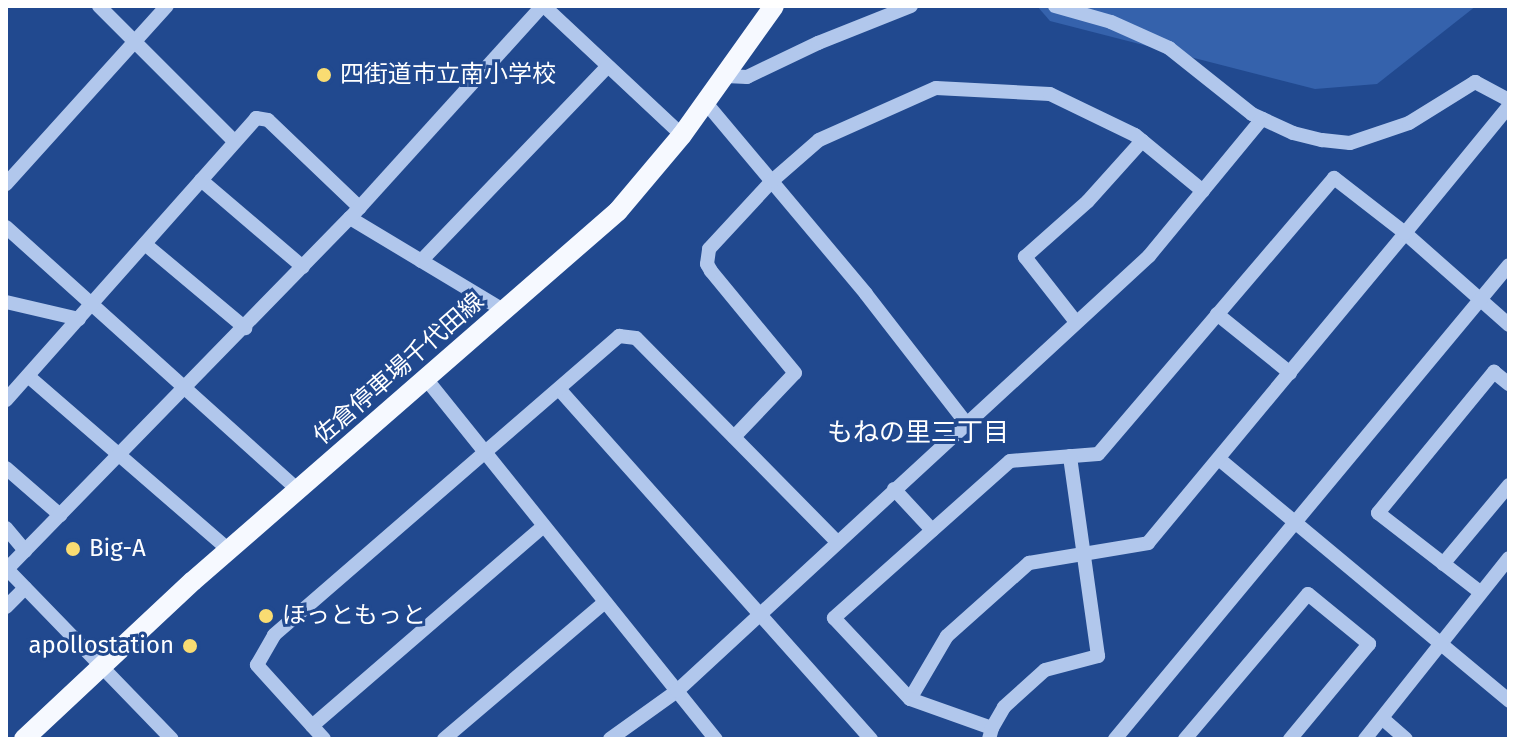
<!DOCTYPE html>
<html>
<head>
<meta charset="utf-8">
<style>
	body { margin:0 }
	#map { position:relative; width:1515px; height:745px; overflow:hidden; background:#21498f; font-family:"Fira Sans","Noto Sans JP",sans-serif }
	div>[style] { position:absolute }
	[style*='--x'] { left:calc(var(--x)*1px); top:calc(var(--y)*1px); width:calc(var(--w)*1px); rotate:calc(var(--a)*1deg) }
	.green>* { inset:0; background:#3562ac }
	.minor>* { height:14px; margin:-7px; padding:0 7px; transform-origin:7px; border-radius:7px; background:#b1c7ec }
	.major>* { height:20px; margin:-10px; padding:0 10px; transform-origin:10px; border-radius:10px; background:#f6f9ff }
	.dots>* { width:22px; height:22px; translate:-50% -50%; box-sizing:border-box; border:4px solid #21498f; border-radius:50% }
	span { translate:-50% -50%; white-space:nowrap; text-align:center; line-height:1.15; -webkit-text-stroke:6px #21498f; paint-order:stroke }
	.poi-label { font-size:24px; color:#fff }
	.left { translate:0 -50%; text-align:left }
	.right { translate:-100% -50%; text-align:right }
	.street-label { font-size:24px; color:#fff }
	.neighbourhood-label { font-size:26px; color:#fff }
	.frame { position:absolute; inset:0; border:8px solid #fff; pointer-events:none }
</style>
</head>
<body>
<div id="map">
	<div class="green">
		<i style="clip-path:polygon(1037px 6px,1476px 6px,1377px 84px,1315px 89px,1050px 21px)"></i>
	</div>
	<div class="minor">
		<i style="--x:99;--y:6;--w:192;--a:45"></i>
		<i style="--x:544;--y:6;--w:189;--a:43.1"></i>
		<i style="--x:1055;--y:6;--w:58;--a:15.9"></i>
		<i style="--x:1111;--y:22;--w:64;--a:24.1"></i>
		<i style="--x:1169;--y:48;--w:106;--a:38.5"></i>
		<i style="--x:1252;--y:114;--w:45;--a:24.9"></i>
		<i style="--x:1293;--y:133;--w:30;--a:14"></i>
		<i style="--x:1322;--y:140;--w:28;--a:6"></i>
		<i style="--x:1350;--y:143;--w:62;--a:-18.7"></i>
		<i style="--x:1409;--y:123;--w:78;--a:-31.8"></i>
		<i style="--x:1475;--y:82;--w:38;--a:28"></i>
		<i style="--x:726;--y:76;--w:21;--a:3"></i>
		<i style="--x:747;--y:77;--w:79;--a:-25.6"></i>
		<i style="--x:818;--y:43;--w:100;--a:-21.7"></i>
		<i style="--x:706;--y:103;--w:249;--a:50"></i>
		<i style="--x:866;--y:294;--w:163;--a:52.2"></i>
		<i style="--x:1509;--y:106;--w:164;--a:129.3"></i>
		<i style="--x:1405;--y:233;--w:139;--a:41.5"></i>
		<i style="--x:201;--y:180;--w:134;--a:40.5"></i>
		<i style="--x:6;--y:184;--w:240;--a:-47.9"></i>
		<i style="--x:350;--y:218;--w:181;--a:31"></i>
		<i style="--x:6;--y:227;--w:394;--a:42"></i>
		<i style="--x:145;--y:244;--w:131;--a:40"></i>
		<i style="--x:421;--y:261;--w:269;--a:-46.2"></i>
		<i style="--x:6;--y:302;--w:75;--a:13.1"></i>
		<i style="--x:1217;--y:314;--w:94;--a:38.9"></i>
		<i style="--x:1076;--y:322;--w:83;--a:-128.1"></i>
		<i style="--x:1025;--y:257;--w:84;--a:-41.6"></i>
		<i style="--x:1088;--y:201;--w:81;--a:-48"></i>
		<i style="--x:28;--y:376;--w:267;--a:40.9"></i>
		<i style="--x:427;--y:380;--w:461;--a:51.2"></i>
		<i style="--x:559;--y:389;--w:469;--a:48.3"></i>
		<i style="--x:6;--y:400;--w:377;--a:-48.4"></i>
		<i style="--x:256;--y:118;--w:12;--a:9"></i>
		<i style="--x:268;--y:120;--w:127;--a:43.7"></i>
		<i style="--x:734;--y:437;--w:88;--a:-46.4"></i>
		<i style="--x:795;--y:373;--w:132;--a:-129.5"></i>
		<i style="--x:711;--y:271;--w:8;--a:-120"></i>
		<i style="--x:707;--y:264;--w:15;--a:-82"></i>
		<i style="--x:709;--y:249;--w:93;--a:-47.2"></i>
		<i style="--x:772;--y:181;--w:62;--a:-41.1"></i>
		<i style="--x:819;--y:140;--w:128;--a:-24"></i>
		<i style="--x:936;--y:88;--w:114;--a:3"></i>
		<i style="--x:1050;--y:94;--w:94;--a:25.8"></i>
		<i style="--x:1135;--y:135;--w:88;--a:39.5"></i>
		<i style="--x:1219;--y:459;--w:378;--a:39.8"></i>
		<i style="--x:6;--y:468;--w:72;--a:41"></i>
		<i style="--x:894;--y:489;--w:56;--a:47.2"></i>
		<i style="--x:6;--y:528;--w:30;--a:50"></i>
		<i style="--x:1443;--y:564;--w:103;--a:-50.1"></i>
		<i style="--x:6;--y:568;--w:238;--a:45.9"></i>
		<i style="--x:7;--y:569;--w:491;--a:-45.7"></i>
		<i style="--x:350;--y:218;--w:286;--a:-47.8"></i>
		<i style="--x:1480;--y:592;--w:129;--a:-142.2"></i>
		<i style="--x:1378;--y:513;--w:183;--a:-50.6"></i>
		<i style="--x:1494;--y:372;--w:19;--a:39"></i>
		<i style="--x:6;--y:607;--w:27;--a:-45"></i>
		<i style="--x:910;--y:699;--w:73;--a:-59.6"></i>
		<i style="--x:947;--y:636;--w:110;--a:-41.7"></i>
		<i style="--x:1029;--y:563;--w:121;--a:-9.5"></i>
		<i style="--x:1148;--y:543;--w:403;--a:-50.3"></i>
		<i style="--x:1405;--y:233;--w:90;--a:-142.2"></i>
		<i style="--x:1334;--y:178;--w:363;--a:130.5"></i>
		<i style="--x:1098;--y:454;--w:88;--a:175.5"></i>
		<i style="--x:1010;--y:461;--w:236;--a:138.3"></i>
		<i style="--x:834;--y:618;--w:111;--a:46.8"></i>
		<i style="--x:910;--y:699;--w:87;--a:19.5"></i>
		<i style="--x:992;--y:728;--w:11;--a:105"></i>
		<i style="--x:1383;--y:719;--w:30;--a:41"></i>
		<i style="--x:312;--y:726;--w:306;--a:-40.8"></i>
		<i style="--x:992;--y:728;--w:24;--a:-60"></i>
		<i style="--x:1004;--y:707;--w:55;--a:-42.1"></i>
		<i style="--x:1045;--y:670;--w:55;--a:-14.8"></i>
		<i style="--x:1098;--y:656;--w:202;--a:-98"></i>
		<i style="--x:324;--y:739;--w:100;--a:-132.2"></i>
		<i style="--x:257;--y:665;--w:34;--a:-60"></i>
		<i style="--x:274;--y:635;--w:457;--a:-40.9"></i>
		<i style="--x:619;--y:336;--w:17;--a:7"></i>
		<i style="--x:636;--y:338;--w:286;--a:45.4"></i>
		<i style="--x:444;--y:739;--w:211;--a:-40.4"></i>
		<i style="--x:610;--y:739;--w:82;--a:-35.6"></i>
		<i style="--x:677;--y:691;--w:642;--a:-42.66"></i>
		<i style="--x:1149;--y:256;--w:178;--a:-50.5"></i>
		<i style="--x:1115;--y:739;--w:616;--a:-50.27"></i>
		<i style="--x:1185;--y:739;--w:190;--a:-49.7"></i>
		<i style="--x:1308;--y:594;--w:79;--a:39.3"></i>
		<i style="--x:1369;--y:644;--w:124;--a:129.7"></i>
		<i style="--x:1365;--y:739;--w:231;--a:-51.5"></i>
	</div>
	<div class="major">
		<i style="--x:24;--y:739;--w:231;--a:-43.1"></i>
		<i style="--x:193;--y:581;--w:563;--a:-41.04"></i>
		<i style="--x:618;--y:211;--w:99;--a:-49.9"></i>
		<i style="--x:682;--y:135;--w:158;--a:-54.5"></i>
	</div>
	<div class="dots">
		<i style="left:324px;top:75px;background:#f9dc72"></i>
		<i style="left:73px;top:549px;background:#f9dc72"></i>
		<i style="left:266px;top:616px;background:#f9dc72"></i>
		<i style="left:190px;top:646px;background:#f9dc72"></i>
	</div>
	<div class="poi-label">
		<span class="left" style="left:340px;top:75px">四街道市立南小学校</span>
		<span class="left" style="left:89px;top:549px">Big-A</span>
		<span class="left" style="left:282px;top:616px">ほっともっと</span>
		<span class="right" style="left:174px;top:646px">apollostation</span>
	</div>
	<div class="street-label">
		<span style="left:399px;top:369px;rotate:-41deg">佐倉停車場千代田線</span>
	</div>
	<div class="neighbourhood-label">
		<span style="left:918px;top:433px">もねの里三丁目</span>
	</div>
	<div class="frame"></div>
</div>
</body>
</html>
